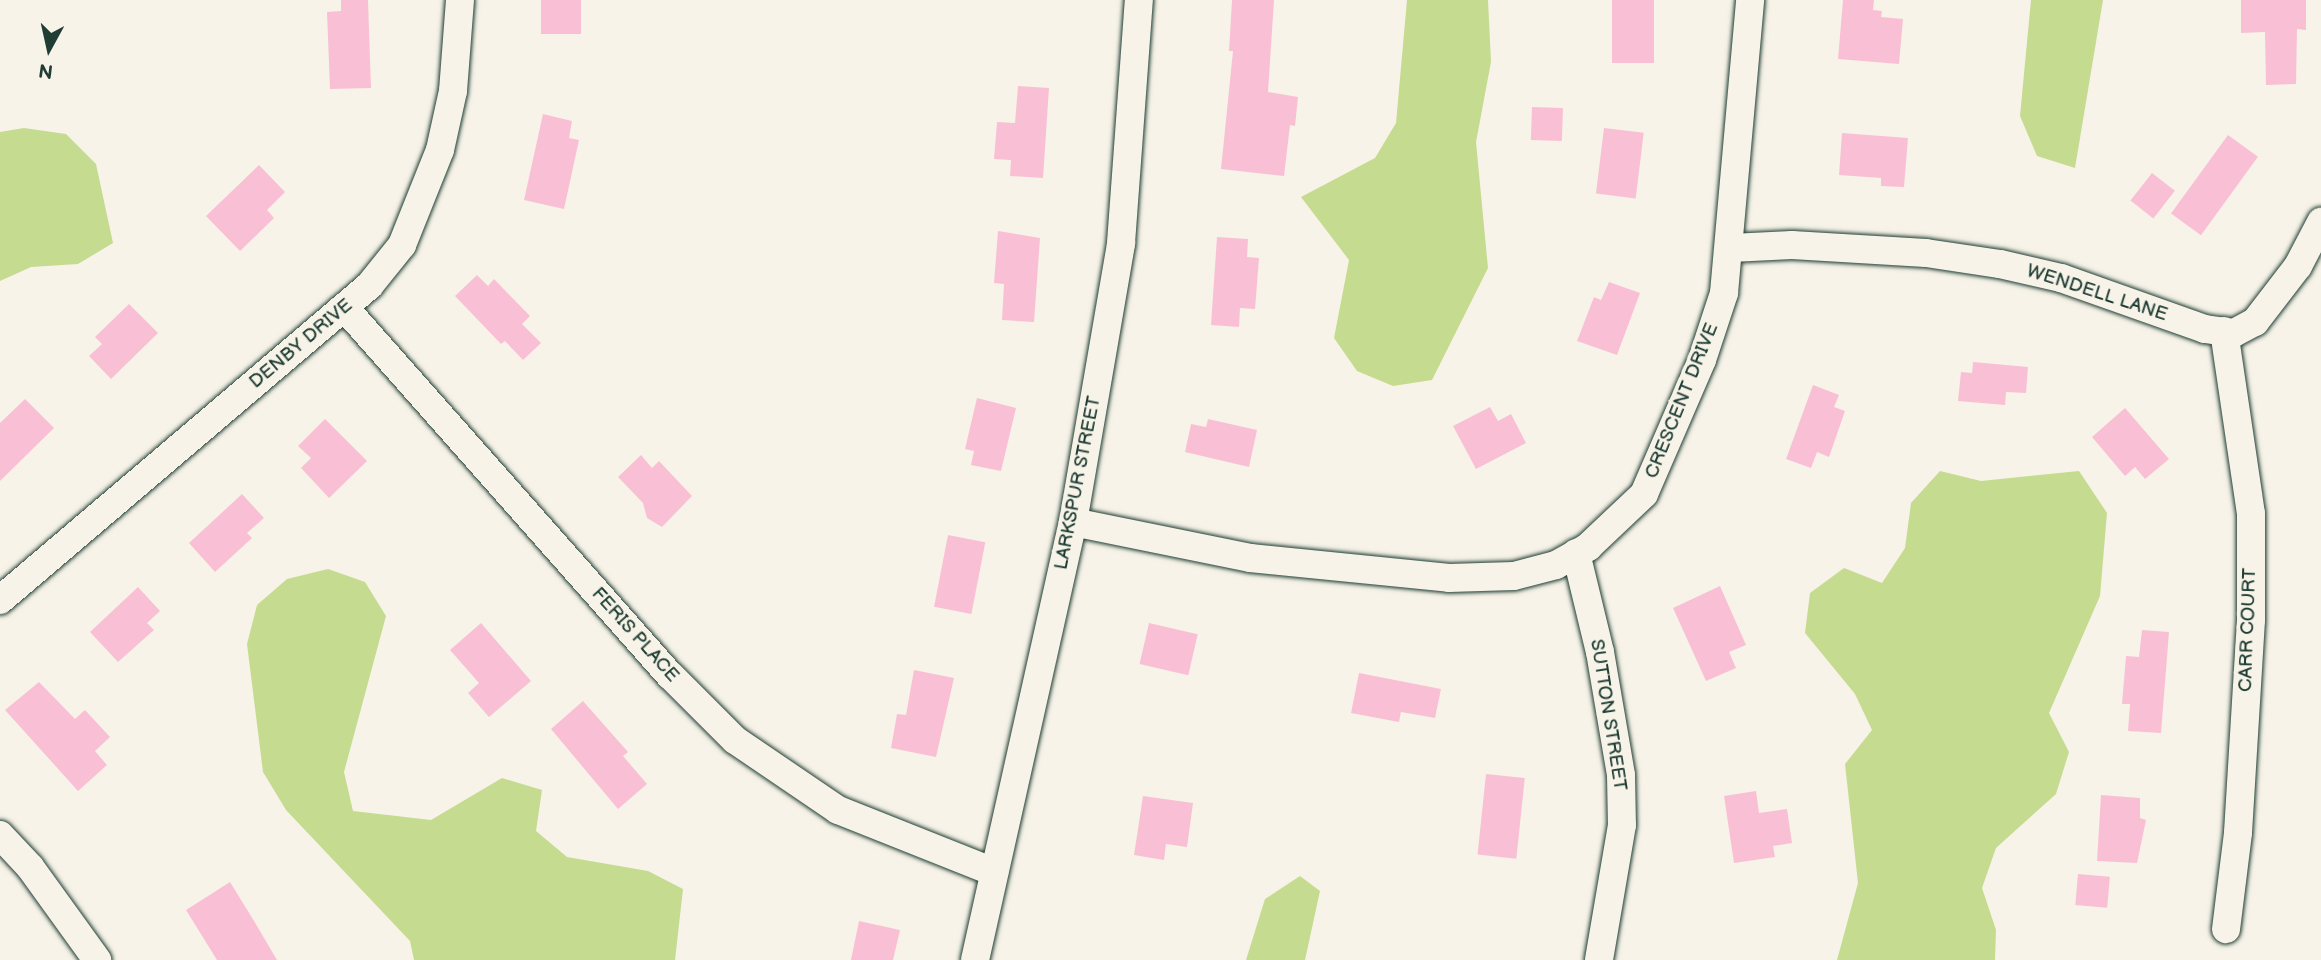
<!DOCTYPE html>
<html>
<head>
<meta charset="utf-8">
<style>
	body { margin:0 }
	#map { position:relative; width:2321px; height:960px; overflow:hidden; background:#f7f3e8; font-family:"Balsamiq Sans",sans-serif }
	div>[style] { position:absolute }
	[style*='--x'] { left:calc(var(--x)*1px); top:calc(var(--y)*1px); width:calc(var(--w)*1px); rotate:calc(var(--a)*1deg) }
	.green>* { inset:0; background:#c5db90 }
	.building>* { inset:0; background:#f9c0d5; transform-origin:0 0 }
	.roads { filter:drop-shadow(0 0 2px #1f3d34) drop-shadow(0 0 2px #1f3d34) }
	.street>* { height:28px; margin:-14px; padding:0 14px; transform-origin:14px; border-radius:14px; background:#f7f3e8 }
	span { translate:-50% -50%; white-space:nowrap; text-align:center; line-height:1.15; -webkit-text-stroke:7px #f7f3e8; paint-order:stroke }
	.street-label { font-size:19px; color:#1f3d34 }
	.north { position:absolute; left:14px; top:14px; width:70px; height:70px; -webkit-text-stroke:5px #f7f3e8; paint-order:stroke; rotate:188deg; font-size:19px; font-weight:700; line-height:28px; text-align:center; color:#1f3d34 }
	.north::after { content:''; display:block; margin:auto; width:24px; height:32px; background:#1f3d34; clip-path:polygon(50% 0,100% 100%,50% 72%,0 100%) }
</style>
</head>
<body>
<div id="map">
	<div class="green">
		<i style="clip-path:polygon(1407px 0,1488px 0,1491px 62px,1476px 142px,1488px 268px,1432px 380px,1393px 386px,1357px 371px,1334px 338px,1349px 260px,1301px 197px,1375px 158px,1396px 123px)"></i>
		<i style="clip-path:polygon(2031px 0,2103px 0,2075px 168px,2037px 156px,2020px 116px)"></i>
		<i style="clip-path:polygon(24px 128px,66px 134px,96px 164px,113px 243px,78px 264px,31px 267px,0 281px,0 132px)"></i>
		<i style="clip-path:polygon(1940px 471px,1981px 481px,2079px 471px,2107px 513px,2100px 596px,2049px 713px,2069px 752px,2056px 794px,1996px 848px,1982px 888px,1996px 930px,1995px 960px,1837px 960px,1858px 883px,1845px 764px,1872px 730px,1855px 694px,1805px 633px,1810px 593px,1844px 568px,1882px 583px,1905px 548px,1911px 503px)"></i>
		<i style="clip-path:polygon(328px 569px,365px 582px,386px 616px,344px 772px,353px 811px,431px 820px,502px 778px,542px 790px,536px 831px,567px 857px,648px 871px,683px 889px,675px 960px,414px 960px,410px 941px,286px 810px,263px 772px,247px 644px,257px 605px,287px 579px)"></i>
		<i style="clip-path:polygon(1300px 876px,1320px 891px,1305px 960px,1246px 960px,1265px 899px)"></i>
	</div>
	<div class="building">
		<i style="clip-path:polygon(341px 0,368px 0,371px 88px,330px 89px,327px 12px,341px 11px)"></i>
		<i style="left:541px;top:0;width:40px;height:34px"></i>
		<i style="clip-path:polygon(1232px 0,1274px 0,1268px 92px,1298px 97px,1295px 126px,1290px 125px,1284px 176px,1221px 169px,1233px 51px,1229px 51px)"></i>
		<i style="left:1612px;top:0;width:42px;height:63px"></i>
		<i style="clip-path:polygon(1843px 0,1874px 0,1873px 10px,1882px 11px,1881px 17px,1903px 19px,1899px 64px,1838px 59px)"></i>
		<i style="clip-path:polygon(2241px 0,2306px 0,2306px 30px,2297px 29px,2296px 84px,2266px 85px,2265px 32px,2241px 33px)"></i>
		<i style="clip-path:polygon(1018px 86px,1049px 88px,1043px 178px,1010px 176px,1011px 160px,994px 159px,997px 122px,1015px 123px)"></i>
		<i style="left:1532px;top:107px;width:31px;height:33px;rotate:2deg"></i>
		<i style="clip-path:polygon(543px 114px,572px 121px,569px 138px,579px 140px,564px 209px,524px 200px)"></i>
		<i style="left:1604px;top:128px;width:40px;height:66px;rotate:7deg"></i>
		<i style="clip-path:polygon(1842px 133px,1908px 138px,1904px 187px,1881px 186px,1881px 178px,1839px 175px)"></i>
		<i style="left:2228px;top:135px;width:37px;height:97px;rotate:36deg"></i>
		<i style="clip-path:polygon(259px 165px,285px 192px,267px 210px,274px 218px,240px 251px,206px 216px)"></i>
		<i style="left:2152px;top:173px;width:29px;height:35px;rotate:38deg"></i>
		<i style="clip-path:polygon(998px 231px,1040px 238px,1034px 322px,1002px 320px,1004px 284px,994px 283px)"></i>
		<i style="clip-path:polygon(1217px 237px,1248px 239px,1247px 257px,1259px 258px,1255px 309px,1240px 308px,1239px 327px,1211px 325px)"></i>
		<i style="clip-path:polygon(477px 275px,488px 286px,494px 279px,530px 316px,522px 324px,541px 343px,523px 360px,505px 341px,501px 344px,455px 296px)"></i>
		<i style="clip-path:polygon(1609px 282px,1640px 293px,1617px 355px,1577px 341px,1594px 297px,1601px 300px)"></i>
		<i style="clip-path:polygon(129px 304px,158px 333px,111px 379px,89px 356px,102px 344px,95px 337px)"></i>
		<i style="clip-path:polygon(1973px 362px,2028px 367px,2026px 393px,2006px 392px,2005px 405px,1958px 401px,1961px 372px,1972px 373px)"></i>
		<i style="clip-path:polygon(1813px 385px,1839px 395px,1834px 407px,1845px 411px,1829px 457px,1817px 452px,1811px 468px,1786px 459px)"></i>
		<i style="clip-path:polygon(977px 398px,1016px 408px,1001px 471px,971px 465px,974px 451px,965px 449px)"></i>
		<i style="clip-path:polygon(25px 399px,54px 428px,0 481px,0 423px)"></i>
		<i style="clip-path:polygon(1490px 407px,1498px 421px,1511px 414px,1526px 443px,1476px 469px,1453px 426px)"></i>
		<i style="clip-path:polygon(2125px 408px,2169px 459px,2145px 479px,2135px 467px,2125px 476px,2092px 437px)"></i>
		<i style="clip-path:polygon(325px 419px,367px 461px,329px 498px,301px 468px,311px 458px,298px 446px)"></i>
		<i style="clip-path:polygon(1208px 419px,1257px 430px,1249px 467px,1185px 452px,1191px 424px,1206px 427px)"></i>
		<i style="clip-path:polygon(641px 455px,652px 468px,659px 461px,692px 496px,662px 527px,647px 518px,643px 503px,618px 477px)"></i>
		<i style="clip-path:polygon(242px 494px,264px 518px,247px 533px,252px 538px,215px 572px,189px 543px)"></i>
		<i style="left:948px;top:535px;width:38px;height:73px;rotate:11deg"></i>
		<i style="clip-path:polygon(1720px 586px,1746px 645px,1729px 652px,1736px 668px,1706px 681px,1673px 608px)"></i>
		<i style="clip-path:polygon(138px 587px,160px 611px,147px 623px,154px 630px,118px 662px,90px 632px)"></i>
		<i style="clip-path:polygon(481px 623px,531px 681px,489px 717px,468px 693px,479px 683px,450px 650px)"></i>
		<i style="left:1149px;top:623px;width:50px;height:42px;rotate:13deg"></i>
		<i style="clip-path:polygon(2142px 630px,2169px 632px,2161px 733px,2128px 731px,2130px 704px,2122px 704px,2126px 656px,2139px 657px)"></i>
		<i style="clip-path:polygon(914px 670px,954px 678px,936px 757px,891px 748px,897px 714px,906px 715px)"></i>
		<i style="clip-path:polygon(1359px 673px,1441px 689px,1435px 718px,1401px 712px,1399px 722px,1351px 713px)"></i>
		<i style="clip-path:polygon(39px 682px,75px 719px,85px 710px,110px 737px,95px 751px,107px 765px,78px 791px,5px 710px)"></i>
		<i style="clip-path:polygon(583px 701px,628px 752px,623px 756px,647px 784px,618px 809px,551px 729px)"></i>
		<i style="left:1486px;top:774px;width:39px;height:81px;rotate:6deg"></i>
		<i style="clip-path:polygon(1756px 791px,1759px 813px,1787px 809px,1792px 843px,1773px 846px,1775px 857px,1734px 863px,1724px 796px)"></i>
		<i style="clip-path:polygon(2101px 795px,2140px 798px,2140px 818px,2146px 820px,2137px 863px,2097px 861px)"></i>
		<i style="clip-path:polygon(1143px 796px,1193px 803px,1187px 847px,1166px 844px,1164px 860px,1134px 855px)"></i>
		<i style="left:2078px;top:874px;width:32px;height:31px;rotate:5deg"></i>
		<i style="clip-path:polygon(230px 882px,254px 921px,277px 960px,217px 960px,186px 910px)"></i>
		<i style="clip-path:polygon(859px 921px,900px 930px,893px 960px,851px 960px)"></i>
	</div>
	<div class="roads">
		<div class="street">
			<i style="--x:1731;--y:248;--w:61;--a:-2.8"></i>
			<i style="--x:1792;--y:245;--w:134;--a:3.4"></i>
			<i style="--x:1926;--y:253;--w:75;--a:8.5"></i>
			<i style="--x:2000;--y:264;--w:63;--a:12.9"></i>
			<i style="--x:2061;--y:278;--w:153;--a:19.5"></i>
			<i style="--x:2205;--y:329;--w:29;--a:8"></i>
			<i style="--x:2234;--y:333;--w:24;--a:-28"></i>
			<i style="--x:2255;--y:322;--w:71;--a:-52.5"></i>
			<i style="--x:2298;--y:266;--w:50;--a:-62.4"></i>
			<i style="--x:344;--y:307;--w:492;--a:48.5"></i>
			<i style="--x:670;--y:675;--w:92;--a:45"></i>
			<i style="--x:735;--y:740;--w:125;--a:34.2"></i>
			<i style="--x:838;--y:810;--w:168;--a:21.7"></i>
			<i style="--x:2224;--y:331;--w:185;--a:81.6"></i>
			<i style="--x:2251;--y:514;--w:106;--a:90"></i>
			<i style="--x:2251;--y:620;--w:213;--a:93.5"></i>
			<i style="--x:2238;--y:833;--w:97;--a:97.1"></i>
			<i style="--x:1073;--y:522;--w:181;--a:11.5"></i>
			<i style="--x:1250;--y:558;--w:200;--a:5.7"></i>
			<i style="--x:1449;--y:578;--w:65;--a:-1.8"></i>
			<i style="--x:1514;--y:576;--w:43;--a:-14.7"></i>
			<i style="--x:1556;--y:565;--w:37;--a:-29"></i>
			<i style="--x:1588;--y:547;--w:77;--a:-43.4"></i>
			<i style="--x:1644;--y:494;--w:146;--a:-66.6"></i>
			<i style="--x:1702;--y:360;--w:71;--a:-71.8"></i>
			<i style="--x:1724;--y:293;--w:294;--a:-84.9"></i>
			<i style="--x:1576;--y:553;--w:102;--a:76.4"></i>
			<i style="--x:1600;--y:652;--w:125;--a:80.3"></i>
			<i style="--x:1621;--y:775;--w:50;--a:88.9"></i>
			<i style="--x:1622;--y:825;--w:137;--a:99.7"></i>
			<i style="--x:0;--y:600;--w:485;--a:-40.4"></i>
			<i style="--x:369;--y:286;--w:53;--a:-51.2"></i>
			<i style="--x:402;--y:245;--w:102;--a:-68.2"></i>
			<i style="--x:440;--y:150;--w:60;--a:-77.6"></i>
			<i style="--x:453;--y:91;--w:91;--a:-85.6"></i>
			<i style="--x:0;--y:835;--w:44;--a:46.8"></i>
			<i style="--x:30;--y:867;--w:115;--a:54.2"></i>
			<i style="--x:975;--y:960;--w:449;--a:-77.4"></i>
			<i style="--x:1073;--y:522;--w:283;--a:-80.2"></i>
			<i style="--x:1121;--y:243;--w:244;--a:-85.8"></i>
		</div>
	</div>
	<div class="street-label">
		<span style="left:2097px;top:293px;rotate:18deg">WENDELL LANE</span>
		<span style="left:301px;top:344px;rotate:-40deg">DENBY DRIVE</span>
		<span style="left:1682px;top:401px;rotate:-68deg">CRESCENT DRIVE</span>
		<span style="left:1078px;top:483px;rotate:-79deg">LARKSPUR STREET</span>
		<span style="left:2248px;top:630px;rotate:-88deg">CARR COURT</span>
		<span style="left:635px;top:635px;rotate:48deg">FERIS PLACE</span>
		<span style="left:1608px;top:715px;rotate:81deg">SUTTON STREET</span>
	</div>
	<div class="north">N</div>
</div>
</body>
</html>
